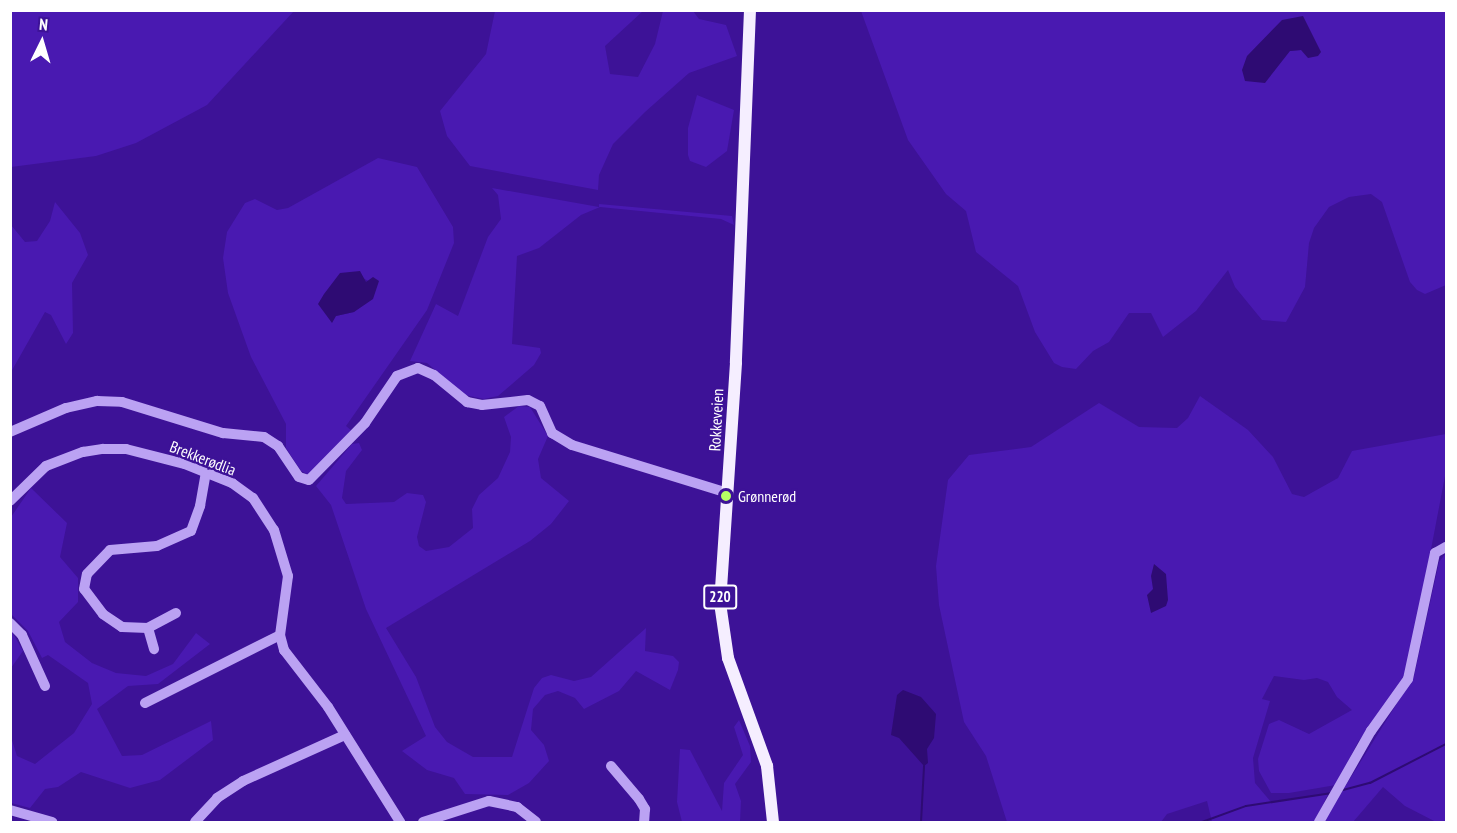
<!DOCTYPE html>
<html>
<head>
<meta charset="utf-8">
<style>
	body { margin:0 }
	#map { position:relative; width:1457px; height:833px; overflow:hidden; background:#3d1297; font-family:"PT Sans Narrow",sans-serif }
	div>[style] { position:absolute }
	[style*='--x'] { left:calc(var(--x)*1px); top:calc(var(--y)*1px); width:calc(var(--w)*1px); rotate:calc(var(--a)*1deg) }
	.green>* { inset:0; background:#4919b1 }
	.water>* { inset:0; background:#2e0b73 }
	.stream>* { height:2px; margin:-1px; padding:0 1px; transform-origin:1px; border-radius:1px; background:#2e0b73 }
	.minor>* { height:10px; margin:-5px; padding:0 5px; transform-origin:5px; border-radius:5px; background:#bba2f3 }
	.major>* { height:12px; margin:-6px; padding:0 6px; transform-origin:6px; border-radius:6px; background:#f5eeff }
	.dots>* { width:16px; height:16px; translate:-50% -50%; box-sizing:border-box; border:3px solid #3d1297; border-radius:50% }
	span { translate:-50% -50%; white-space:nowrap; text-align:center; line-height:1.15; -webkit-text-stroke:4.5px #3d1297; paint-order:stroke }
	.shield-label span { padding:2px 4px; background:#3d1297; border:2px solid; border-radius:4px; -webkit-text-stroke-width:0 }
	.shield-label { font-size:15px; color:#fff; font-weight:700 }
	.street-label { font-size:16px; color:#fff }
	.poi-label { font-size:16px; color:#fff }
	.left { translate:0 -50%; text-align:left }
	.frame { position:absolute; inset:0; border:12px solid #fff; pointer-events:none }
	.north { position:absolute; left:12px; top:12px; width:60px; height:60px; -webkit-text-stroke:4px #3d1297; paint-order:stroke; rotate:5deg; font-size:16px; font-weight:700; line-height:24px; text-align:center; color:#fff }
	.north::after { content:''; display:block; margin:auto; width:21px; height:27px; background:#fff; clip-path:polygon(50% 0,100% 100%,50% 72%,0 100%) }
</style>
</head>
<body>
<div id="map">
	<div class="green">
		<i style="clip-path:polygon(11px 10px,294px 10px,294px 11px,207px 105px,136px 143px,96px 156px,11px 167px)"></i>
		<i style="clip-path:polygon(495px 11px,643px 11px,605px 46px,610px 74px,638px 77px,655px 44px,663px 11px,693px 11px,699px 19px,726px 25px,737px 56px,689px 73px,645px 112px,613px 144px,599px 175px,598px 190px,470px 166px,447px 136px,440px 111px,486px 54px)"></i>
		<i style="clip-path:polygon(evenodd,861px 11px,1446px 11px,1446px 285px,1425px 294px,1417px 290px,1410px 282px,1382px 202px,1371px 194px,1349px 197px,1329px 207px,1314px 228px,1309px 243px,1305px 287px,1286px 322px,1262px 320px,1235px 287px,1228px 270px,1196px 311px,1163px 337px,1151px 313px,1129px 313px,1109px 342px,1093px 351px,1076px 369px,1062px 367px,1054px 363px,1035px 332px,1018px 286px,976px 252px,966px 211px,946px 194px,908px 140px,861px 11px,1303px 16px,1301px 50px,1290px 51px,1303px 16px)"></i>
		<i style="clip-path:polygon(697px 95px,734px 110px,727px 151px,706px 167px,690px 161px,688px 155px,688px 128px)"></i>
		<i style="clip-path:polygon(evenodd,378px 158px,417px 167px,453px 227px,454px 243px,427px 310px,346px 426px,352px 431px,309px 475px,301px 471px,286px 448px,286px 424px,251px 357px,228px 293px,223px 258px,227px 232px,245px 203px,255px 199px,277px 210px,288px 208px,378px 158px,363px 278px,370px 282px,354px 312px,336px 316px,363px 278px)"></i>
		<i style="clip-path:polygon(492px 188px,599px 207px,599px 204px,732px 216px,734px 225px,721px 219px,600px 207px,581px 215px,539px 248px,517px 256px,512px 344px,540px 348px,541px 353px,534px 365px,498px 396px,484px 399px,465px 395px,427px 363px,410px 361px,436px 304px,458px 316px,488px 237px,501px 219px,498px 195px)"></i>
		<i style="clip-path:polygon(55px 202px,80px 233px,88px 255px,72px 283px,73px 333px,66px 344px,51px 315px,45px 312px,11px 372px,11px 225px,25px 242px,37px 241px,50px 221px)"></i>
		<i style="clip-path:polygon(1200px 396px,1248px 430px,1273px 457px,1292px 494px,1304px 497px,1338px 478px,1352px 451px,1446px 434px,1446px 471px,1409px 664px,1395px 695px,1358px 742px,1336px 785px,1289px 793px,1271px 793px,1259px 771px,1258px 759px,1269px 724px,1279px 720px,1309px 734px,1352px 710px,1337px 697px,1328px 682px,1317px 678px,1304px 680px,1274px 676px,1262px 699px,1270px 701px,1253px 758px,1255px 783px,1271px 802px,1328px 794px,1315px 822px,1212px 822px,1207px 801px,1167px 814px,1161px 822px,1007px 822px,986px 756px,964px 722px,939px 605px,936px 566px,948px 480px,969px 455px,1031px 447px,1099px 403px,1139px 427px,1177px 428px,1188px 418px)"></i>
		<i style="clip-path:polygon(519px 406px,530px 407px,548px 436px,538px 459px,541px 478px,569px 501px,551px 524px,530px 541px,386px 628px,416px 677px,435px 727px,447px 742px,473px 757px,512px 757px,534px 688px,542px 678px,551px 675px,574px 681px,591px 677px,646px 628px,645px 651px,673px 656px,679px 662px,678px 670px,670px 690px,636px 671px,619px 691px,584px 709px,575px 698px,558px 691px,545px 695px,533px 709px,531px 730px,544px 745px,549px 761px,529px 783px,508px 795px,465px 794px,454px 778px,427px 770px,402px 751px,426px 736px,366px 609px,331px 505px,316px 486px,352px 444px,359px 443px,362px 450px,346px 471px,342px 498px,346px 504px,394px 502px,407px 493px,423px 495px,426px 502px,417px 537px,419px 546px,426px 551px,449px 547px,473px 528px,472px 509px,479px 495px,498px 478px,510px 452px,511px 437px,504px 417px)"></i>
		<i style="clip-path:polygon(31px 488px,67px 523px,60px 557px,78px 578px,78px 602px,59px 622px,65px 642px,92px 663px,116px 673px,146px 676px,173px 664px,196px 633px,210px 644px,158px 684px,128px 686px,97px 709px,122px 756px,142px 755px,211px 721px,213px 740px,160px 780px,130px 788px,81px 772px,58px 787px,45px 789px,30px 808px,11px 803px,10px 734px,17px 756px,35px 764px,74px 733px,92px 704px,88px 683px,48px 655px,42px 658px,28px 631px,11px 614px,11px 517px)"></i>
		<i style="clip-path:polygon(1446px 553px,1446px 822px,1436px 822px,1405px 806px,1383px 787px,1353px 822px,1323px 822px,1414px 676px,1439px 562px)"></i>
		<i style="clip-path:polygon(11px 630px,23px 651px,11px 668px)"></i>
		<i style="clip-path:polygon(739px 720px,750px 746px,751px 762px,735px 784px,741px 801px,740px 822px,682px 822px,677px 802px,680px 749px,690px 750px,722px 811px,724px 783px,743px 755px,734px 727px)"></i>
	</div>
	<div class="water">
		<i style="clip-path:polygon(1303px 16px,1321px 52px,1318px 56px,1308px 58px,1301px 50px,1290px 51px,1265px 83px,1245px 81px,1242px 70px,1247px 56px,1282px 20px)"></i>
		<i style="clip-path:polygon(360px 271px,366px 282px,373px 277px,379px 281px,373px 299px,354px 312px,336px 316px,332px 323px,318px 304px,324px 294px,340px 273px)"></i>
		<i style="clip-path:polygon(1154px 564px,1166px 574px,1168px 600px,1166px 606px,1151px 613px,1147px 595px,1153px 589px,1151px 576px)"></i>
		<i style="clip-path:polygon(903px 690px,921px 697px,936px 714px,934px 738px,927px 749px,928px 763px,924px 766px,899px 738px,891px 735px,897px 695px)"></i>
	</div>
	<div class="stream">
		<i style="--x:1343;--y:790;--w:28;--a:-15"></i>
		<i style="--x:1370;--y:783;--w:85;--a:-27.2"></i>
		<i style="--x:921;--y:822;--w:56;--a:-86.9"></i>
		<i style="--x:1202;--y:822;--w:47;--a:-20"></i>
		<i style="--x:1246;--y:806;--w:87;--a:-8.6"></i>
	</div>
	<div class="minor">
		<i style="--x:10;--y:432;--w:61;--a:-23.2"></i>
		<i style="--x:66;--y:408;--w:32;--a:-13"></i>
		<i style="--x:97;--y:401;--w:25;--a:2"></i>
		<i style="--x:122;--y:402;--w:106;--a:17.1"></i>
		<i style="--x:223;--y:433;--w:41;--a:5.6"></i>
		<i style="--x:264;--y:437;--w:17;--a:33"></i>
		<i style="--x:278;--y:446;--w:37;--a:56"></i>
		<i style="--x:299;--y:477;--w:10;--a:17"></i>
		<i style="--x:309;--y:480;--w:80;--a:-45.5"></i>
		<i style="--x:365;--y:423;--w:57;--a:-55.8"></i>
		<i style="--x:397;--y:376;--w:22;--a:-21"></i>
		<i style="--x:418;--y:368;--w:17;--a:24"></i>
		<i style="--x:434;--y:375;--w:43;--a:39.3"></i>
		<i style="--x:467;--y:402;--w:15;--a:11"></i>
		<i style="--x:482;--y:405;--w:46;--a:-6.2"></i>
		<i style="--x:528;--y:400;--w:13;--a:27"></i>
		<i style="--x:540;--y:406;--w:30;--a:66"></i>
		<i style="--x:552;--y:433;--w:23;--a:31"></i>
		<i style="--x:572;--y:445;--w:163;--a:17.1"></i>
		<i style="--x:10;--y:501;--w:50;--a:-44.2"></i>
		<i style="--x:46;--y:466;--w:40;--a:-21"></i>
		<i style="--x:83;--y:452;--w:20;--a:-9"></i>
		<i style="--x:103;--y:449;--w:23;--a:0"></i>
		<i style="--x:126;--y:449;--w:61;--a:14.3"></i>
		<i style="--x:185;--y:464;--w:51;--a:22"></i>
		<i style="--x:232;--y:483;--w:26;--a:36"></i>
		<i style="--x:253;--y:498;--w:38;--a:57"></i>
		<i style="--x:274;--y:530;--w:48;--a:73.1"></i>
		<i style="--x:288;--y:576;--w:60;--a:97.7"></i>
		<i style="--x:280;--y:635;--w:16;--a:75"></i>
		<i style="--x:284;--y:650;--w:72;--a:52.3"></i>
		<i style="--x:328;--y:707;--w:136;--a:57.9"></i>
		<i style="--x:176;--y:613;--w:32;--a:152"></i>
		<i style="--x:148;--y:628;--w:26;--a:-178"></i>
		<i style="--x:122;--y:627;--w:23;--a:-146"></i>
		<i style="--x:103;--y:614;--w:31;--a:-127"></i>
		<i style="--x:84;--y:589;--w:15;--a:-79"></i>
		<i style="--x:87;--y:574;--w:33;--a:-46"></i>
		<i style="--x:110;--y:550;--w:47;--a:-4.9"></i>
		<i style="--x:157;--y:546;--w:37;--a:-24"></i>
		<i style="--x:191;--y:531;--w:27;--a:-70"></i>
		<i style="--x:200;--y:506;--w:36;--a:-80"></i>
		<i style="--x:10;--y:623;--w:17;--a:45"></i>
		<i style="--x:22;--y:635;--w:56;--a:65.7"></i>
		<i style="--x:148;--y:628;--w:22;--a:74"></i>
		<i style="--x:145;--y:703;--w:151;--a:-26.7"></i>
		<i style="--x:611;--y:766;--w:43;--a:49.7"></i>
		<i style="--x:639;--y:799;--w:12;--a:59"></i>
		<i style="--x:645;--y:809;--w:13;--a:94"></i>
		<i style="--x:10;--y:810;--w:44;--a:15.9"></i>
		<i style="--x:195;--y:822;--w:33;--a:-47"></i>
		<i style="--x:217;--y:798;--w:31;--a:-33"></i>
		<i style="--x:243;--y:781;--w:112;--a:-24.3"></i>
		<i style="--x:423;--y:822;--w:69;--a:-17.7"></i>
		<i style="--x:489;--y:801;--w:29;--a:12"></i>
		<i style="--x:517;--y:807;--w:24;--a:38"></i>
		<i style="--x:1319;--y:822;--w:105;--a:-60.3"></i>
		<i style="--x:1371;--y:731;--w:64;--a:-54.6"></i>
		<i style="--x:1408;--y:679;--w:129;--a:-77.9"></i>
		<i style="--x:1435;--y:553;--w:13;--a:-29"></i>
	</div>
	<div class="major">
		<i style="--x:750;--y:10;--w:353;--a:92.3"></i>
		<i style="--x:736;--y:363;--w:241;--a:93.8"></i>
		<i style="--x:720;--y:603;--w:56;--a:81.7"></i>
		<i style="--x:728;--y:658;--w:115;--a:70.1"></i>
		<i style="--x:767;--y:766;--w:56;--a:83.9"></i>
	</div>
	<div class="dots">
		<i style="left:726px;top:496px;background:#b6ff64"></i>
	</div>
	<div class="shield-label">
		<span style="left:720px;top:597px">220</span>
	</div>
	<div class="street-label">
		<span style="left:716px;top:420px;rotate:-87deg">Rokkeveien</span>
		<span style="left:203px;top:458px;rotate:21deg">Brekkerødlia</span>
	</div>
	<div class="poi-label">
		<span class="left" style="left:738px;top:496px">Grønnerød</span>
	</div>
	<div class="frame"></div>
	<div class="north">N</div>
</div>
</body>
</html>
